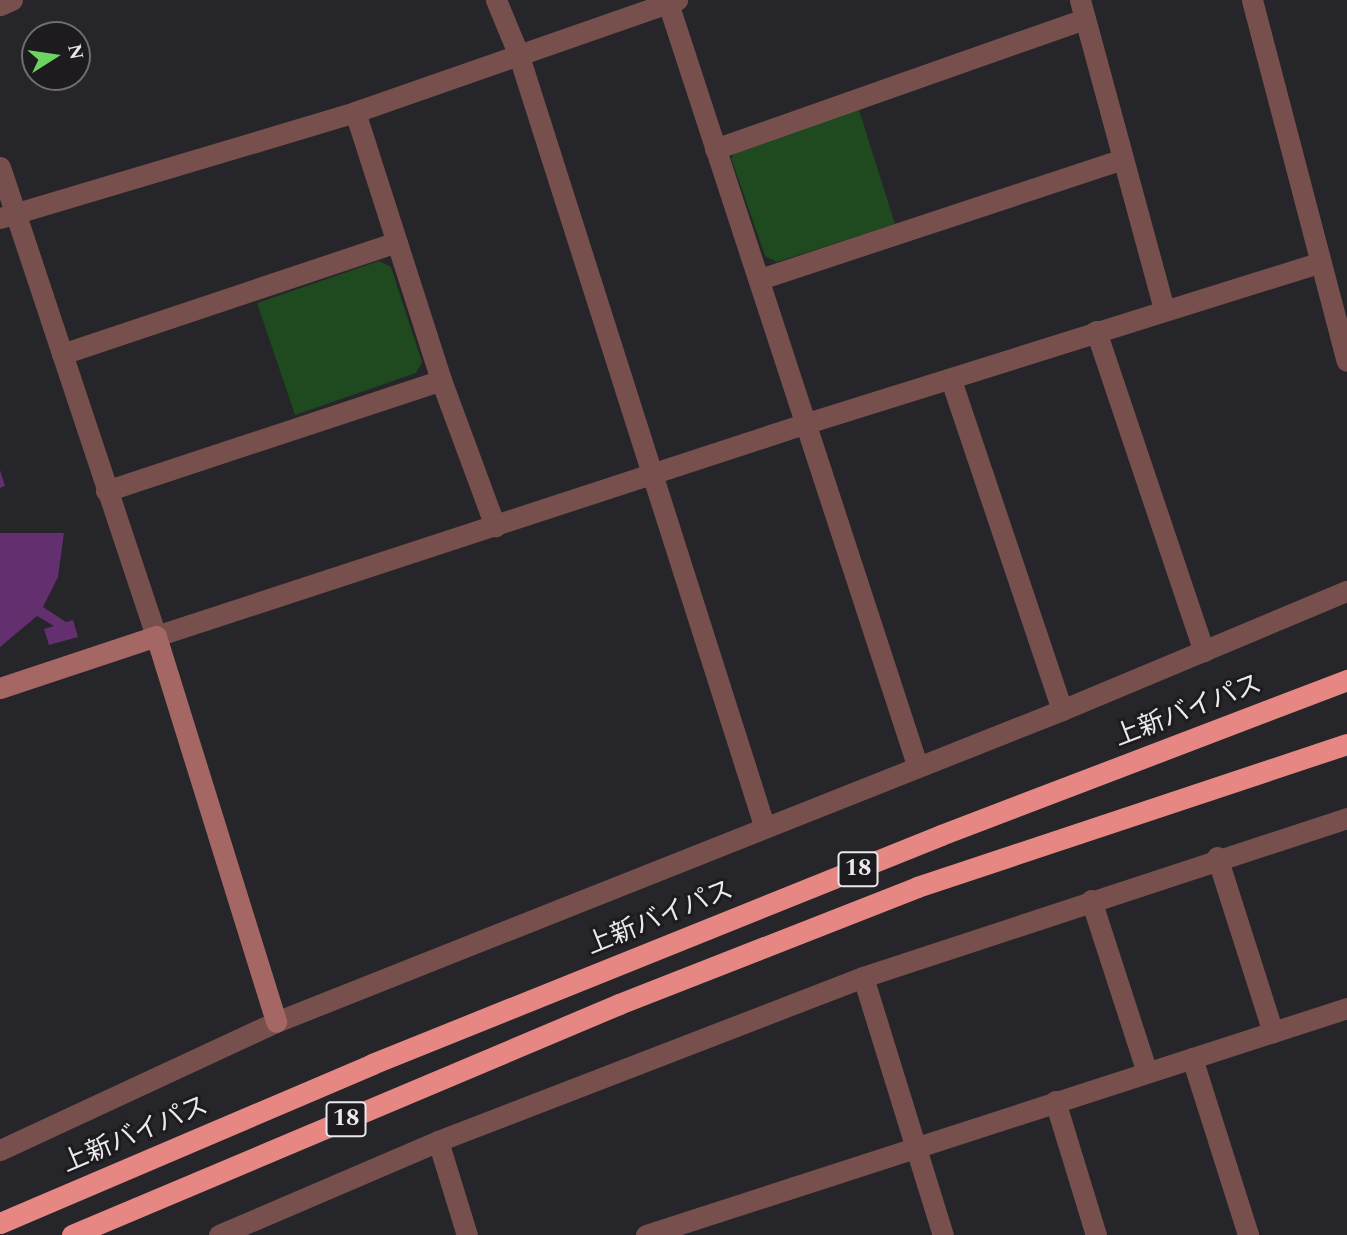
<!DOCTYPE html>
<html>
<head>
<meta charset="utf-8">
<style>
	body { margin:0 }
	#map { position:relative; width:1347px; height:1235px; overflow:hidden; background:#262529; font-family:Spectral,"Noto Sans JP",serif }
	div>[style] { position:absolute }
	[style*='--x'] { left:calc(var(--x)*1px); top:calc(var(--y)*1px); width:calc(var(--w)*1px); rotate:calc(var(--a)*1deg) }
	.green>* { inset:0; background:#1f491e }
	.building>* { inset:0; background:#632f6e }
	.street>* { height:21px; margin:-10.5px; padding:0 10.5px; transform-origin:10.5px; border-radius:10.5px; background:#77504e }
	.secondary>* { height:21px; margin:-10.5px; padding:0 10.5px; transform-origin:10.5px; border-radius:10.5px; background:#a46764 }
	.highway>* { height:21px; margin:-10.5px; padding:0 10.5px; transform-origin:10.5px; border-radius:10.5px; background:#e78783 }
	span { translate:-50% -50%; white-space:nowrap; text-align:center; line-height:1.15; -webkit-text-stroke:6px #1d1b1f; paint-order:stroke }
	.shield-label span { padding:2px 5px; background:#1d1b1f; border:2px solid; border-radius:5px; -webkit-text-stroke-width:0 }
	.shield-label { font-size:24px; color:#eae9ec; font-weight:700 }
	.street-label { font-size:26px; color:#eae9ec }
	.north { position:absolute; left:21px; top:21px; width:70px; height:70px; box-sizing:border-box; background:#1d1b1f; border:2px solid #6f6d71; border-radius:50%; rotate:78deg; font-size:19px; font-weight:700; line-height:28px; text-align:center; color:#eae9ec }
	.north::after { content:''; display:block; margin:auto; width:24px; height:32px; background:#6dd361; clip-path:polygon(50% 0,100% 100%,50% 72%,0 100%) }
</style>
</head>
<body>
<div id="map">
	<div class="green">
		<i style="clip-path:polygon(859px 110px,895px 224px,777px 262px,765px 256px,731px 158px,738px 148px)"></i>
		<i style="clip-path:polygon(379px 261px,391px 267px,422px 362px,416px 373px,295px 415px,257px 303px)"></i>
	</div>
	<div class="building">
		<i style="clip-path:polygon(0 470px,5px 486px,0 488px)"></i>
		<i style="clip-path:polygon(0 533px,64px 533px,58px 577px,43px 607px,66px 622px,73px 620px,78px 637px,49px 645px,44px 629px,54px 626px,37px 616px,0 647px)"></i>
	</div>
	<div class="street">
		<i style="--x:496;--y:0;--w:57;--a:67.5"></i>
		<i style="--x:518;--y:53;--w:810;--a:72.33"></i>
		<i style="--x:1080;--y:0;--w:320;--a:74.8"></i>
		<i style="--x:1252;--y:0;--w:373;--a:75.3"></i>
		<i style="--x:668;--y:3;--w:802;--a:71.9"></i>
		<i style="--x:0;--y:5;--w:13;--a:-23"></i>
		<i style="--x:355;--y:112;--w:281;--a:72.2"></i>
		<i style="--x:441;--y:380;--w:156;--a:69.7"></i>
		<i style="--x:715;--y:149;--w:392;--a:-19.4"></i>
		<i style="--x:0;--y:167;--w:494;--a:71.6"></i>
		<i style="--x:156;--y:636;--w:682;--a:-18.12"></i>
		<i style="--x:804;--y:424;--w:539;--a:-17.39"></i>
		<i style="--x:0;--y:218;--w:370;--a:-16.6"></i>
		<i style="--x:355;--y:112;--w:341;--a:-19.2"></i>
		<i style="--x:760;--y:279;--w:381;--a:-18.3"></i>
		<i style="--x:1096;--y:331;--w:338;--a:71.4"></i>
		<i style="--x:62;--y:354;--w:353;--a:-18.5"></i>
		<i style="--x:951;--y:380;--w:348;--a:71.4"></i>
		<i style="--x:106;--y:491;--w:353;--a:-18.3"></i>
		<i style="--x:1217;--y:857;--w:184;--a:72.3"></i>
		<i style="--x:1091;--y:900;--w:181;--a:72"></i>
		<i style="--x:863;--y:977;--w:509;--a:-18.19"></i>
		<i style="--x:1192;--y:1058;--w:186;--a:72.4"></i>
		<i style="--x:1055;--y:1101;--w:140;--a:73"></i>
		<i style="--x:438;--y:1141;--w:98;--a:72.9"></i>
		<i style="--x:0;--y:1150;--w:304;--a:-24.9"></i>
		<i style="--x:276;--y:1022;--w:846;--a:-21.65"></i>
		<i style="--x:1062;--y:710;--w:309;--a:-22.7"></i>
		<i style="--x:219;--y:1235;--w:238;--a:-23.2"></i>
		<i style="--x:438;--y:1141;--w:456;--a:-21.1"></i>
		<i style="--x:863;--y:977;--w:270;--a:72.8"></i>
		<i style="--x:646;--y:1235;--w:737;--a:-17.94"></i>
	</div>
	<div class="secondary">
		<i style="--x:0;--y:688;--w:164;--a:-18.4"></i>
		<i style="--x:156;--y:636;--w:404;--a:72.7"></i>
	</div>
	<div class="highway">
		<i style="--x:0;--y:1223;--w:405;--a:-23.1"></i>
		<i style="--x:372;--y:1064;--w:613;--a:-21.92"></i>
		<i style="--x:941;--y:835;--w:435;--a:-20.9"></i>
		<i style="--x:72;--y:1235;--w:594;--a:-22.89"></i>
		<i style="--x:619;--y:1004;--w:320;--a:-21.4"></i>
		<i style="--x:917;--y:887;--w:453;--a:-18.4"></i>
	</div>
	<div class="shield-label">
		<span style="left:858px;top:869px">18</span>
		<span style="left:346px;top:1119px">18</span>
	</div>
	<div class="street-label">
		<span style="left:1188px;top:711px;rotate:-21deg">上新バイパス</span>
		<span style="left:660px;top:918px;rotate:-22deg">上新バイパス</span>
		<span style="left:135px;top:1135px;rotate:-23deg">上新バイパス</span>
	</div>
	<div class="north">N</div>
</div>
</body>
</html>
